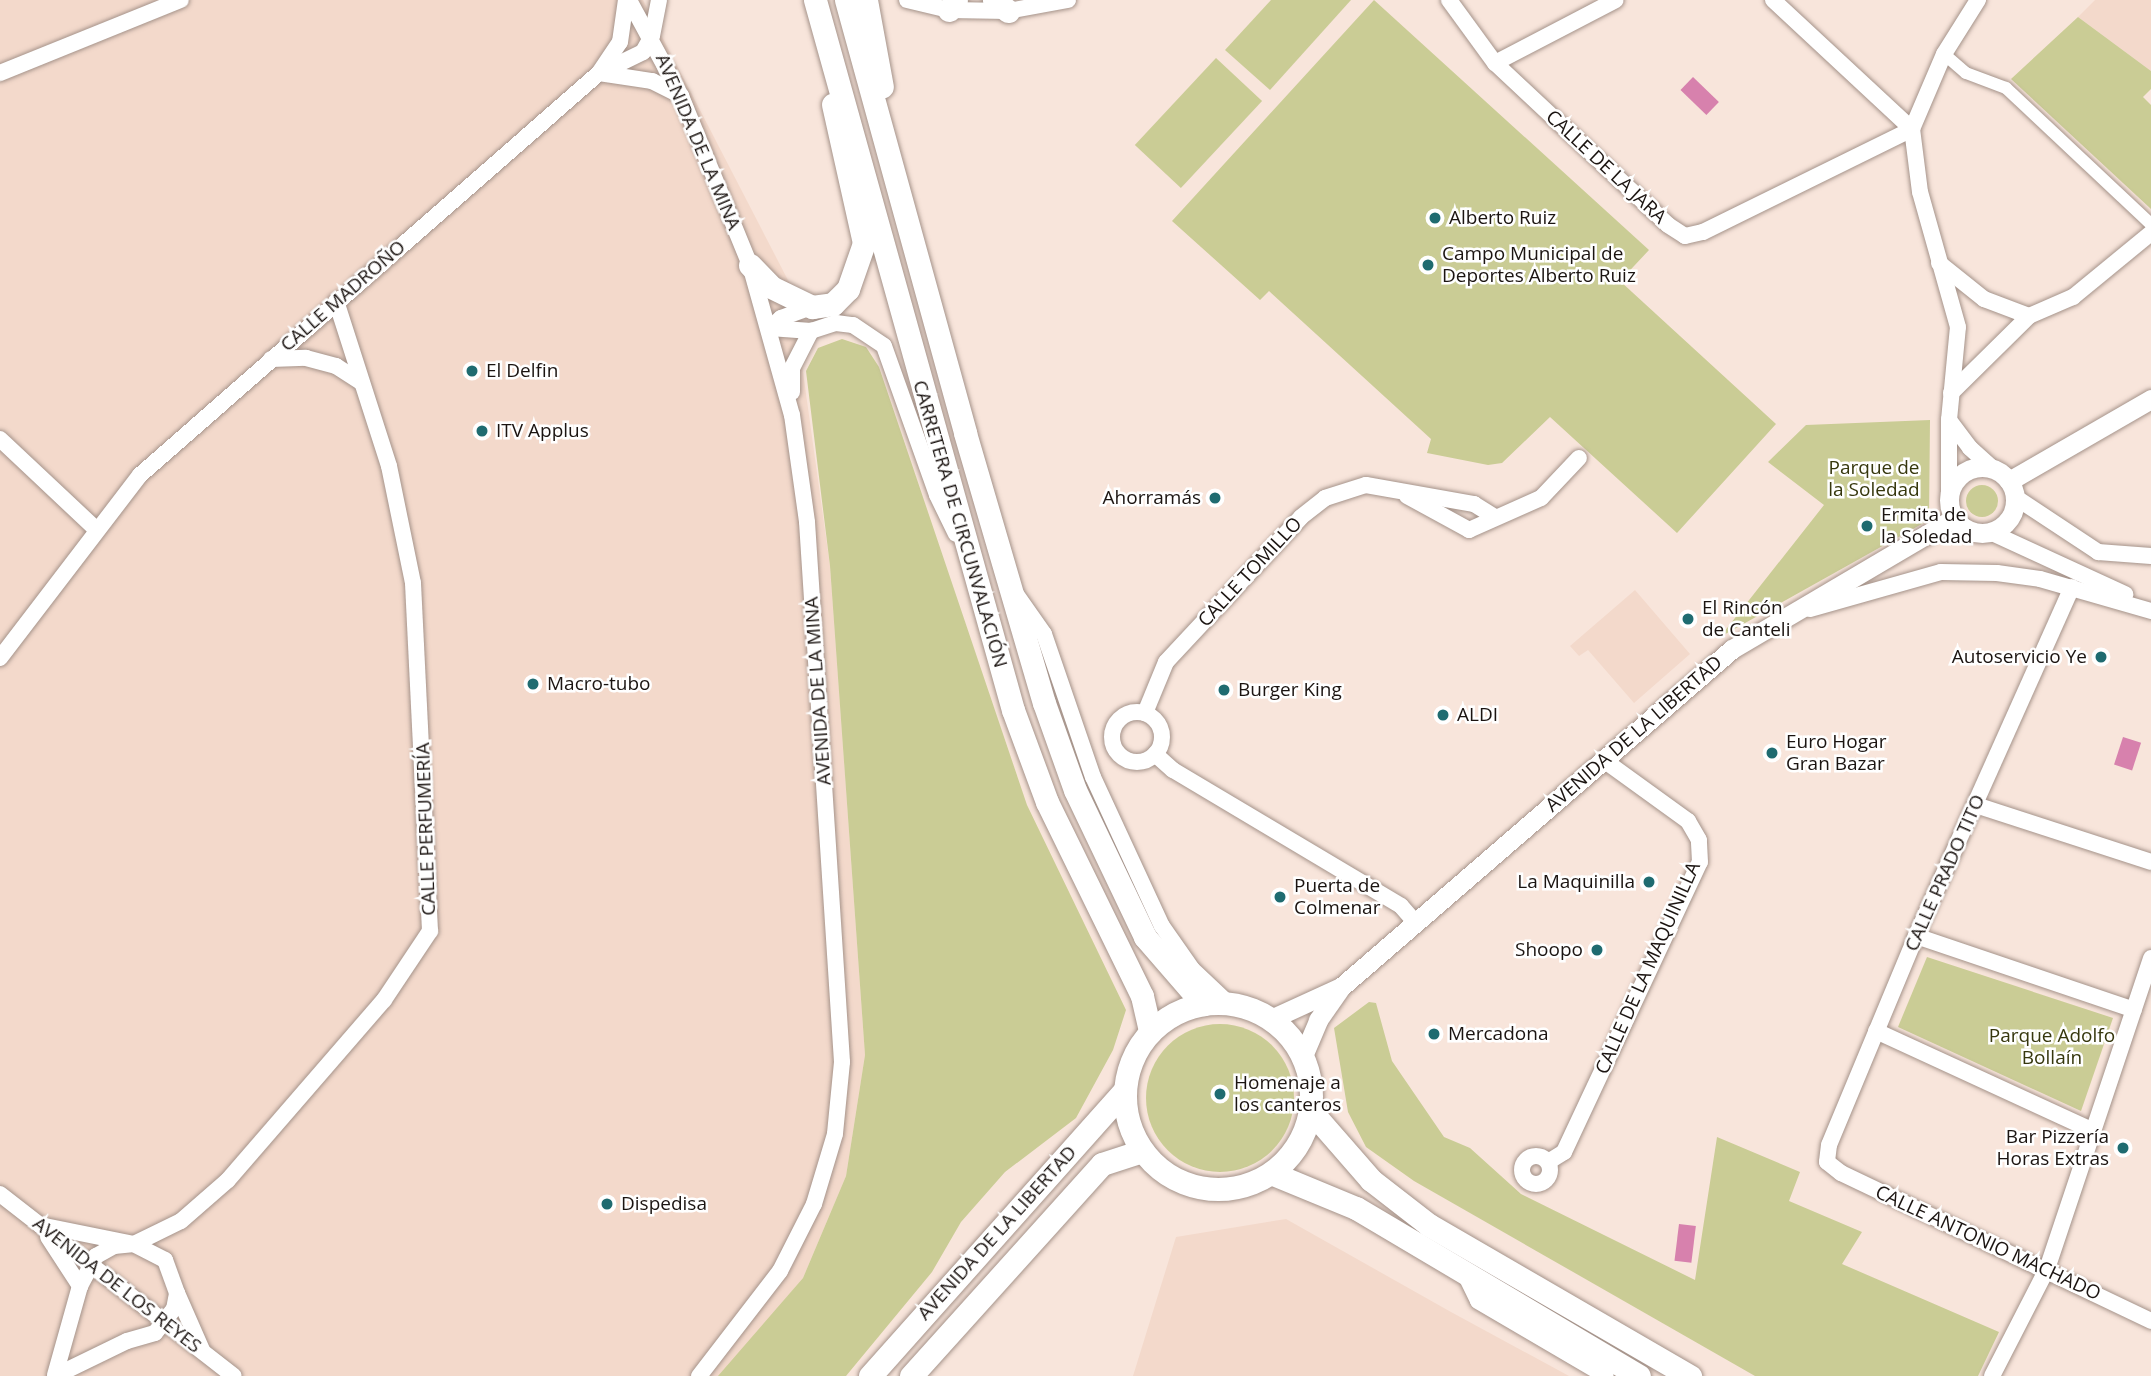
<!DOCTYPE html>
<html>
<head>
<meta charset="utf-8">
<style>
	body { margin:0 }
	#map { position:relative; width:2151px; height:1376px; overflow:hidden; background:#f8e5db; font-family:"Open Sans",sans-serif }
	div>[style] { position:absolute }
	[style*='--x'] { left:calc(var(--x)*1px); top:calc(var(--y)*1px); width:calc(var(--w)*1px); rotate:calc(var(--a)*1deg) }
	.built>* { inset:0; background:#f3d9cb }
	.green>* { inset:0; background:#cacc95; transform-origin:0 0 }
	.round { border-radius:50% }
	.water>* { inset:0; background:#d781ad; transform-origin:0 0 }
	.roads { filter:drop-shadow(0 0 2px #a5938a) drop-shadow(0 0 2px #a5938a) }
	.pedestrian>* { height:12px; margin:-6px; padding:0 6px; transform-origin:6px; border-radius:6px; background:#fff }
	.minor>* { height:16px; margin:-8px; padding:0 8px; transform-origin:8px; border-radius:8px; background:#fff }
	.minor>.ring { margin:-8px; padding:0; box-sizing:content-box; background:none; border:16px solid #fff; border-radius:50% }
	.tertiary>* { height:19px; margin:-9.5px; padding:0 9.5px; transform-origin:9.5px; border-radius:9.5px; background:#fff }
	.tertiary>.ring { margin:-9.5px; padding:0; box-sizing:content-box; background:none; border:19px solid #fff; border-radius:50% }
	.secondary>* { height:23px; margin:-11.5px; padding:0 11.5px; transform-origin:11.5px; border-radius:11.5px; background:#fff }
	.secondary>.ring { margin:-11.5px; padding:0; box-sizing:content-box; background:none; border:23px solid #fff; border-radius:50% }
	.dots>* { width:19px; height:19px; translate:-50% -50%; box-sizing:border-box; border:4px solid #fff; border-radius:50% }
	span { translate:-50% -50%; white-space:nowrap; text-align:center; line-height:1.15; -webkit-text-stroke:5px #fff; paint-order:stroke }
	.street-label { font-size:19px; color:#1b1411 }
	.poi-label { font-size:19px; color:#1b1411 }
	.left { translate:0 -50%; text-align:left }
	.right { translate:-100% -50%; text-align:right }
	.park-label { font-size:19px; color:#36370d }
</style>
</head>
<body>
<div id="map">
	<div class="built">
		<i style="clip-path:polygon(0 0,643px 0,791px 286px,830px 566px,865px 1055px,846px 1176px,803px 1278px,720px 1376px,0 1376px)"></i>
		<i style="clip-path:polygon(2095px 0,2151px 0,2151px 71px,2078px 17px)"></i>
		<i style="clip-path:polygon(1635px 590px,1690px 654px,1634px 703px,1588px 650px,1579px 656px,1570px 646px)"></i>
		<i style="clip-path:polygon(1286px 1219px,1451px 1312px,1569px 1376px,1133px 1376px,1176px 1237px)"></i>
	</div>
	<div class="green">
		<i style="clip-path:polygon(1271px 0,1351px 0,1270px 90px,1225px 50px)"></i>
		<i style="clip-path:polygon(1374px 0,1649px 250px,1620px 281px,1776px 424px,1677px 533px,1550px 417px,1502px 463px,1488px 465px,1427px 453px,1431px 439px,1269px 291px,1260px 300px,1172px 221px)"></i>
		<i style="clip-path:polygon(2078px 17px,2151px 71px,2151px 89px,2143px 97px,2151px 105px,2151px 209px,2011px 79px)"></i>
		<i style="left:1216px;top:58px;width:63px;height:119px;rotate:43deg"></i>
		<i style="clip-path:polygon(842px 339px,866px 347px,879px 367px,1027px 805px,1126px 1010px,1113px 1050px,1076px 1118px,1005px 1172px,961px 1222px,932px 1272px,846px 1376px,718px 1376px,803px 1278px,846px 1176px,865px 1055px,830px 566px,806px 371px,818px 348px)"></i>
		<i style="clip-path:polygon(1930px 420px,1929px 520px,1720px 637px,1824px 505px,1768px 462px,1806px 425px)"></i>
		<i class="round" style="left:1966px;top:485px;width:32px;height:32px"></i>
		<i style="clip-path:polygon(1927px 957px,2113px 1018px,2081px 1111px,1898px 1027px)"></i>
		<i style="clip-path:polygon(1369px 1002px,1376px 1003px,1392px 1061px,1444px 1137px,1470px 1148px,1521px 1194px,1695px 1280px,1717px 1137px,1800px 1172px,1789px 1201px,1862px 1232px,1842px 1264px,1999px 1332px,1978px 1376px,1755px 1376px,1414px 1181px,1366px 1147px,1348px 1112px,1334px 1028px)"></i>
		<i class="round" style="left:1146px;top:1024px;width:148px;height:148px"></i>
	</div>
	<div class="water">
		<i style="left:1693px;top:77px;width:36px;height:18px;rotate:44deg"></i>
		<i style="left:2123px;top:737px;width:19px;height:29px;rotate:18deg"></i>
		<i style="left:1679px;top:1224px;width:17px;height:37px;rotate:7deg"></i>
	</div>
	<div class="roads">
		<div class="pedestrian">
			<i style="--x:1944;--y:54;--w:29;--a:41"></i>
			<i style="--x:1966;--y:73;--w:43;--a:20.6"></i>
			<i style="--x:2006;--y:88;--w:199;--a:43.2"></i>
		</div>
		<div class="minor">
			<i style="--x:629;--y:0;--w:109;--a:61.6"></i>
			<i style="--x:681;--y:96;--w:183;--a:67.8"></i>
			<i style="--x:750;--y:265;--w:156;--a:74.4"></i>
			<i style="--x:792;--y:415;--w:108;--a:82"></i>
			<i style="--x:807;--y:522;--w:541;--a:86.29"></i>
			<i style="--x:842;--y:1062;--w:72;--a:95.6"></i>
			<i style="--x:835;--y:1134;--w:73;--a:106.7"></i>
			<i style="--x:814;--y:1204;--w:75;--a:116.9"></i>
			<i style="--x:780;--y:1271;--w:133;--a:127.6"></i>
			<i style="--x:907;--y:0;--w:43;--a:13.4"></i>
			<i style="--x:949;--y:10;--w:59;--a:1"></i>
			<i style="--x:1008;--y:11;--w:61;--a:-10.4"></i>
			<i style="--x:1449;--y:0;--w:78;--a:53.9"></i>
			<i style="--x:1495;--y:63;--w:237;--a:43.1"></i>
			<i style="--x:1668;--y:225;--w:20;--a:33"></i>
			<i style="--x:1685;--y:236;--w:18;--a:-13"></i>
			<i style="--x:1703;--y:232;--w:233;--a:-26.2"></i>
			<i style="--x:1773;--y:0;--w:190;--a:42.9"></i>
			<i style="--x:1495;--y:63;--w:136;--a:-27.5"></i>
			<i style="--x:0;--y:73;--w:195;--a:-22"></i>
			<i style="--x:599;--y:73;--w:54;--a:8.6"></i>
			<i style="--x:652;--y:81;--w:33;--a:27"></i>
			<i style="--x:600;--y:73;--w:48;--a:-26"></i>
			<i style="--x:643;--y:52;--w:18;--a:-61"></i>
			<i style="--x:652;--y:36;--w:37;--a:-79"></i>
			<i style="--x:1939;--y:263;--w:58;--a:38.7"></i>
			<i style="--x:1984;--y:299;--w:48;--a:20.7"></i>
			<i style="--x:770;--y:328;--w:15;--a:-42"></i>
			<i style="--x:781;--y:318;--w:33;--a:-20"></i>
			<i style="--x:770;--y:328;--w:41;--a:4.2"></i>
			<i style="--x:271;--y:359;--w:35;--a:-2"></i>
			<i style="--x:306;--y:358;--w:31;--a:15"></i>
			<i style="--x:336;--y:366;--w:31;--a:33"></i>
			<i style="--x:792;--y:392;--w:24;--a:-90"></i>
			<i style="--x:792;--y:368;--w:42;--a:-62.8"></i>
			<i style="--x:811;--y:331;--w:26;--a:-18"></i>
			<i style="--x:836;--y:323;--w:17;--a:7"></i>
			<i style="--x:853;--y:325;--w:37;--a:34"></i>
			<i style="--x:884;--y:346;--w:158;--a:70.4"></i>
			<i style="--x:937;--y:495;--w:43;--a:64"></i>
			<i style="--x:1951;--y:393;--w:110;--a:-44.6"></i>
			<i style="--x:2029;--y:316;--w:48;--a:-23.4"></i>
			<i style="--x:2073;--y:297;--w:101;--a:-39.4"></i>
			<i style="--x:1949;--y:420;--w:35;--a:53"></i>
			<i style="--x:1970;--y:448;--w:31;--a:42"></i>
			<i style="--x:0;--y:439;--w:133;--a:43.2"></i>
			<i style="--x:1949;--y:495;--w:75;--a:-90"></i>
			<i style="--x:1949;--y:420;--w:93;--a:-84.5"></i>
			<i style="--x:1958;--y:327;--w:140;--a:-105.7"></i>
			<i style="--x:1920;--y:192;--w:64;--a:-97.2"></i>
			<i style="--x:1912;--y:129;--w:82;--a:-66.9"></i>
			<i style="--x:1944;--y:54;--w:64;--a:-57.8"></i>
			<i style="--x:1407;--y:496;--w:71;--a:28.7"></i>
			<i style="--x:1469;--y:530;--w:79;--a:-24"></i>
			<i style="--x:1541;--y:498;--w:55;--a:-46.5"></i>
			<i style="--x:2015;--y:497;--w:100;--a:33.5"></i>
			<i style="--x:2098;--y:552;--w:53;--a:4.3"></i>
			<i style="--x:1990;--y:532;--w:149;--a:24.7"></i>
			<i style="--x:2072;--y:587;--w:382;--a:114.1"></i>
			<i style="--x:1916;--y:936;--w:226;--a:112.6"></i>
			<i style="--x:1829;--y:1145;--w:17;--a:97"></i>
			<i style="--x:1827;--y:1162;--w:18;--a:38"></i>
			<i style="--x:1841;--y:1173;--w:344;--a:25.5"></i>
			<i style="--x:1016;--y:594;--w:49;--a:55"></i>
			<i style="--x:1044;--y:634;--w:151;--a:71.1"></i>
			<i style="--x:1093;--y:777;--w:164;--a:65.2"></i>
			<i style="--x:1162;--y:926;--w:52;--a:55.1"></i>
			<i style="--x:1192;--y:969;--w:50;--a:43.4"></i>
			<i style="--x:1810;--y:609;--w:136;--a:-15.8"></i>
			<i style="--x:1941;--y:572;--w:56;--a:1"></i>
			<i style="--x:1997;--y:573;--w:43;--a:7.9"></i>
			<i style="--x:2040;--y:579;--w:116;--a:16.1"></i>
			<i style="--x:0;--y:658;--w:230;--a:-52.6"></i>
			<i style="--x:140;--y:475;--w:610;--a:-41.21"></i>
			<i style="--x:599;--y:73;--w:37;--a:-56"></i>
			<i style="--x:620;--y:42;--w:42;--a:-81.9"></i>
			<i class="ring" style="left:1112px;top:712px;width:34px;height:34px"></i>
			<i style="--x:1145;--y:713;--w:55;--a:-67.6"></i>
			<i style="--x:1166;--y:662;--w:198;--a:-47"></i>
			<i style="--x:1301;--y:517;--w:31;--a:-38"></i>
			<i style="--x:1325;--y:498;--w:43;--a:-17.6"></i>
			<i style="--x:1366;--y:485;--w:110;--a:10"></i>
			<i style="--x:1474;--y:504;--w:25;--a:32"></i>
			<i style="--x:1155;--y:754;--w:24;--a:42"></i>
			<i style="--x:1173;--y:770;--w:265;--a:30.8"></i>
			<i style="--x:1401;--y:906;--w:21;--a:49"></i>
			<i style="--x:1976;--y:805;--w:184;--a:18"></i>
			<i style="--x:1916;--y:936;--w:230;--a:18.7"></i>
			<i style="--x:1876;--y:1031;--w:239;--a:24.7"></i>
			<i class="ring" style="left:1522px;top:1156px;width:12px;height:12px"></i>
			<i style="--x:1548;--y:1162;--w:19;--a:-32"></i>
			<i style="--x:1564;--y:1152;--w:320;--a:-64.9"></i>
			<i style="--x:1700;--y:862;--w:22;--a:-93"></i>
			<i style="--x:1699;--y:840;--w:22;--a:-120"></i>
			<i style="--x:1688;--y:821;--w:102;--a:-144.1"></i>
			<i style="--x:0;--y:1194;--w:296;--a:37.9"></i>
			<i style="--x:40;--y:1225;--w:96;--a:11.4"></i>
			<i style="--x:134;--y:1244;--w:52;--a:-26.1"></i>
			<i style="--x:181;--y:1221;--w:62;--a:-41.1"></i>
			<i style="--x:228;--y:1180;--w:238;--a:-49.1"></i>
			<i style="--x:384;--y:1000;--w:83;--a:-56.3"></i>
			<i style="--x:430;--y:931;--w:348;--a:-92.8"></i>
			<i style="--x:413;--y:583;--w:119;--a:-101.6"></i>
			<i style="--x:389;--y:466;--w:173;--a:-107.8"></i>
			<i style="--x:48;--y:1237;--w:59;--a:56.9"></i>
			<i style="--x:80;--y:1286;--w:92;--a:105.7"></i>
			<i style="--x:1464;--y:1272;--w:32;--a:64"></i>
			<i style="--x:1478;--y:1301;--w:148;--a:30.4"></i>
			<i style="--x:177;--y:1293;--w:62;--a:66.3"></i>
			<i style="--x:55;--y:1376;--w:80;--a:-25.9"></i>
			<i style="--x:127;--y:1341;--w:29;--a:-16"></i>
			<i style="--x:155;--y:1333;--w:31;--a:-52"></i>
			<i style="--x:174;--y:1309;--w:16;--a:-79"></i>
			<i style="--x:177;--y:1293;--w:35;--a:-110"></i>
			<i style="--x:165;--y:1260;--w:35;--a:-153"></i>
			<i style="--x:134;--y:1244;--w:20;--a:174"></i>
			<i style="--x:114;--y:1246;--w:21;--a:151"></i>
			<i style="--x:96;--y:1256;--w:34;--a:118"></i>
			<i style="--x:1992;--y:1376;--w:120;--a:-62.8"></i>
			<i style="--x:2047;--y:1269;--w:328;--a:-71.5"></i>
		</div>
		<div class="tertiary">
			<i class="ring" style="left:1949px;top:467px;width:47px;height:47px"></i>
			<i style="--x:2009;--y:481;--w:164;--a:-30"></i>
			<i style="--x:1271;--y:1019;--w:77;--a:-24.6"></i>
			<i style="--x:1341;--y:987;--w:517;--a:-40.84"></i>
			<i style="--x:1732;--y:649;--w:258;--a:-30.5"></i>
			<i style="--x:1303;--y:1056;--w:39;--a:-67"></i>
			<i style="--x:1318;--y:1020;--w:37;--a:-55"></i>
		</div>
		<div class="secondary">
			<i style="--x:815;--y:0;--w:737;--a:74.42"></i>
			<i style="--x:1013;--y:710;--w:98;--a:69.7"></i>
			<i style="--x:1047;--y:802;--w:216;--a:63.9"></i>
			<i style="--x:1142;--y:996;--w:37;--a:77"></i>
			<i style="--x:846;--y:0;--w:449;--a:74.6"></i>
			<i style="--x:965;--y:433;--w:281;--a:73.7"></i>
			<i style="--x:1044;--y:703;--w:92;--a:70.4"></i>
			<i style="--x:1075;--y:790;--w:163;--a:64.5"></i>
			<i style="--x:1145;--y:937;--w:89;--a:49.1"></i>
			<i style="--x:866;--y:0;--w:88;--a:79.6"></i>
			<i style="--x:994;--y:0;--w:18;--a:38"></i>
			<i style="--x:949;--y:10;--w:12;--a:-55"></i>
			<i style="--x:750;--y:265;--w:30;--a:46"></i>
			<i style="--x:771;--y:287;--w:46;--a:26"></i>
			<i style="--x:812;--y:307;--w:21;--a:-8"></i>
			<i style="--x:833;--y:304;--w:21;--a:-45"></i>
			<i style="--x:848;--y:289;--w:49;--a:-70.8"></i>
			<i style="--x:864;--y:243;--w:142;--a:-102.6"></i>
			<i class="ring" style="left:1125px;top:1003px;width:163px;height:163px"></i>
			<i style="--x:1310;--y:1110;--w:93;--a:48.9"></i>
			<i style="--x:1371;--y:1180;--w:73;--a:37.8"></i>
			<i style="--x:1429;--y:1225;--w:302;--a:30.1"></i>
			<i style="--x:1271;--y:1173;--w:92;--a:22.4"></i>
			<i style="--x:1356;--y:1208;--w:329;--a:30.7"></i>
			<i style="--x:870;--y:1376;--w:383;--a:-48.3"></i>
			<i style="--x:911;--y:1376;--w:285;--a:-48"></i>
			<i style="--x:1102;--y:1164;--w:42;--a:-18"></i>
		</div>
	</div>
	<div class="dots">
		<i style="left:1435px;top:218px;background:#1f6b70"></i>
		<i style="left:1428px;top:265px;background:#1f6b70"></i>
		<i style="left:472px;top:371px;background:#1f6b70"></i>
		<i style="left:482px;top:431px;background:#1f6b70"></i>
		<i style="left:1215px;top:498px;background:#1f6b70"></i>
		<i style="left:1867px;top:526px;background:#1f6b70"></i>
		<i style="left:1688px;top:619px;background:#1f6b70"></i>
		<i style="left:2101px;top:657px;background:#1f6b70"></i>
		<i style="left:533px;top:684px;background:#1f6b70"></i>
		<i style="left:1224px;top:690px;background:#1f6b70"></i>
		<i style="left:1443px;top:715px;background:#1f6b70"></i>
		<i style="left:1772px;top:753px;background:#1f6b70"></i>
		<i style="left:1649px;top:882px;background:#1f6b70"></i>
		<i style="left:1280px;top:897px;background:#1f6b70"></i>
		<i style="left:1597px;top:950px;background:#1f6b70"></i>
		<i style="left:1434px;top:1034px;background:#1f6b70"></i>
		<i style="left:1220px;top:1094px;background:#1f6b70"></i>
		<i style="left:2123px;top:1148px;background:#1f6b70"></i>
		<i style="left:607px;top:1204px;background:#1f6b70"></i>
	</div>
	<div class="street-label">
		<span style="left:698px;top:142px;rotate:67deg">AVENIDA DE LA MINA</span>
		<span style="left:1606px;top:167px;rotate:43deg">CALLE DE LA JARA</span>
		<span style="left:343px;top:296px;rotate:-41deg">CALLE MADROÑO</span>
		<span style="left:960px;top:524px;rotate:74deg">CARRETERA DE CIRCUNVALACIÓN</span>
		<span style="left:1250px;top:572px;rotate:-47deg">CALLE TOMILLO</span>
		<span style="left:818px;top:691px;rotate:-94deg">AVENIDA DE LA MINA</span>
		<span style="left:1634px;top:734px;rotate:-41deg">AVENIDA DE LA LIBERTAD</span>
		<span style="left:426px;top:829px;rotate:-92deg">CALLE PERFUMERÍA</span>
		<span style="left:1945px;top:873px;rotate:-66deg">CALLE PRADO TITO</span>
		<span style="left:1648px;top:968px;rotate:-66deg">CALLE DE LA MAQUINILLA</span>
		<span style="left:997px;top:1233px;rotate:-48deg">AVENIDA DE LA LIBERTAD</span>
		<span style="left:1988px;top:1243px;rotate:25deg">CALLE ANTONIO MACHADO</span>
		<span style="left:117px;top:1285px;rotate:38deg">AVENIDA DE LOS REYES</span>
	</div>
	<div class="poi-label">
		<span class="left" style="left:1449px;top:218px">Alberto Ruiz</span>
		<span class="left" style="left:1442px;top:265px">Campo Municipal de<br>Deportes Alberto Ruiz</span>
		<span class="left" style="left:486px;top:371px">El Delfin</span>
		<span class="left" style="left:496px;top:431px">ITV Applus</span>
		<span class="right" style="left:1201px;top:498px">Ahorramás</span>
		<span class="left" style="left:1881px;top:526px">Ermita de<br>la Soledad</span>
		<span class="left" style="left:1702px;top:619px">El Rincón<br>de Canteli</span>
		<span class="right" style="left:2087px;top:657px">Autoservicio Ye</span>
		<span class="left" style="left:547px;top:684px">Macro-tubo</span>
		<span class="left" style="left:1238px;top:690px">Burger King</span>
		<span class="left" style="left:1457px;top:715px">ALDI</span>
		<span class="left" style="left:1786px;top:753px">Euro Hogar<br>Gran Bazar</span>
		<span class="right" style="left:1635px;top:882px">La Maquinilla</span>
		<span class="left" style="left:1294px;top:897px">Puerta de<br>Colmenar</span>
		<span class="right" style="left:1583px;top:950px">Shoopo</span>
		<span class="left" style="left:1448px;top:1034px">Mercadona</span>
		<span class="left" style="left:1234px;top:1094px">Homenaje a<br>los canteros</span>
		<span class="right" style="left:2109px;top:1148px">Bar Pizzería<br>Horas Extras</span>
		<span class="left" style="left:621px;top:1204px">Dispedisa</span>
	</div>
	<div class="park-label">
		<span style="left:1874px;top:479px">Parque de<br>la Soledad</span>
		<span style="left:2052px;top:1047px">Parque Adolfo<br>Bollaín</span>
	</div>
</div>
</body>
</html>
